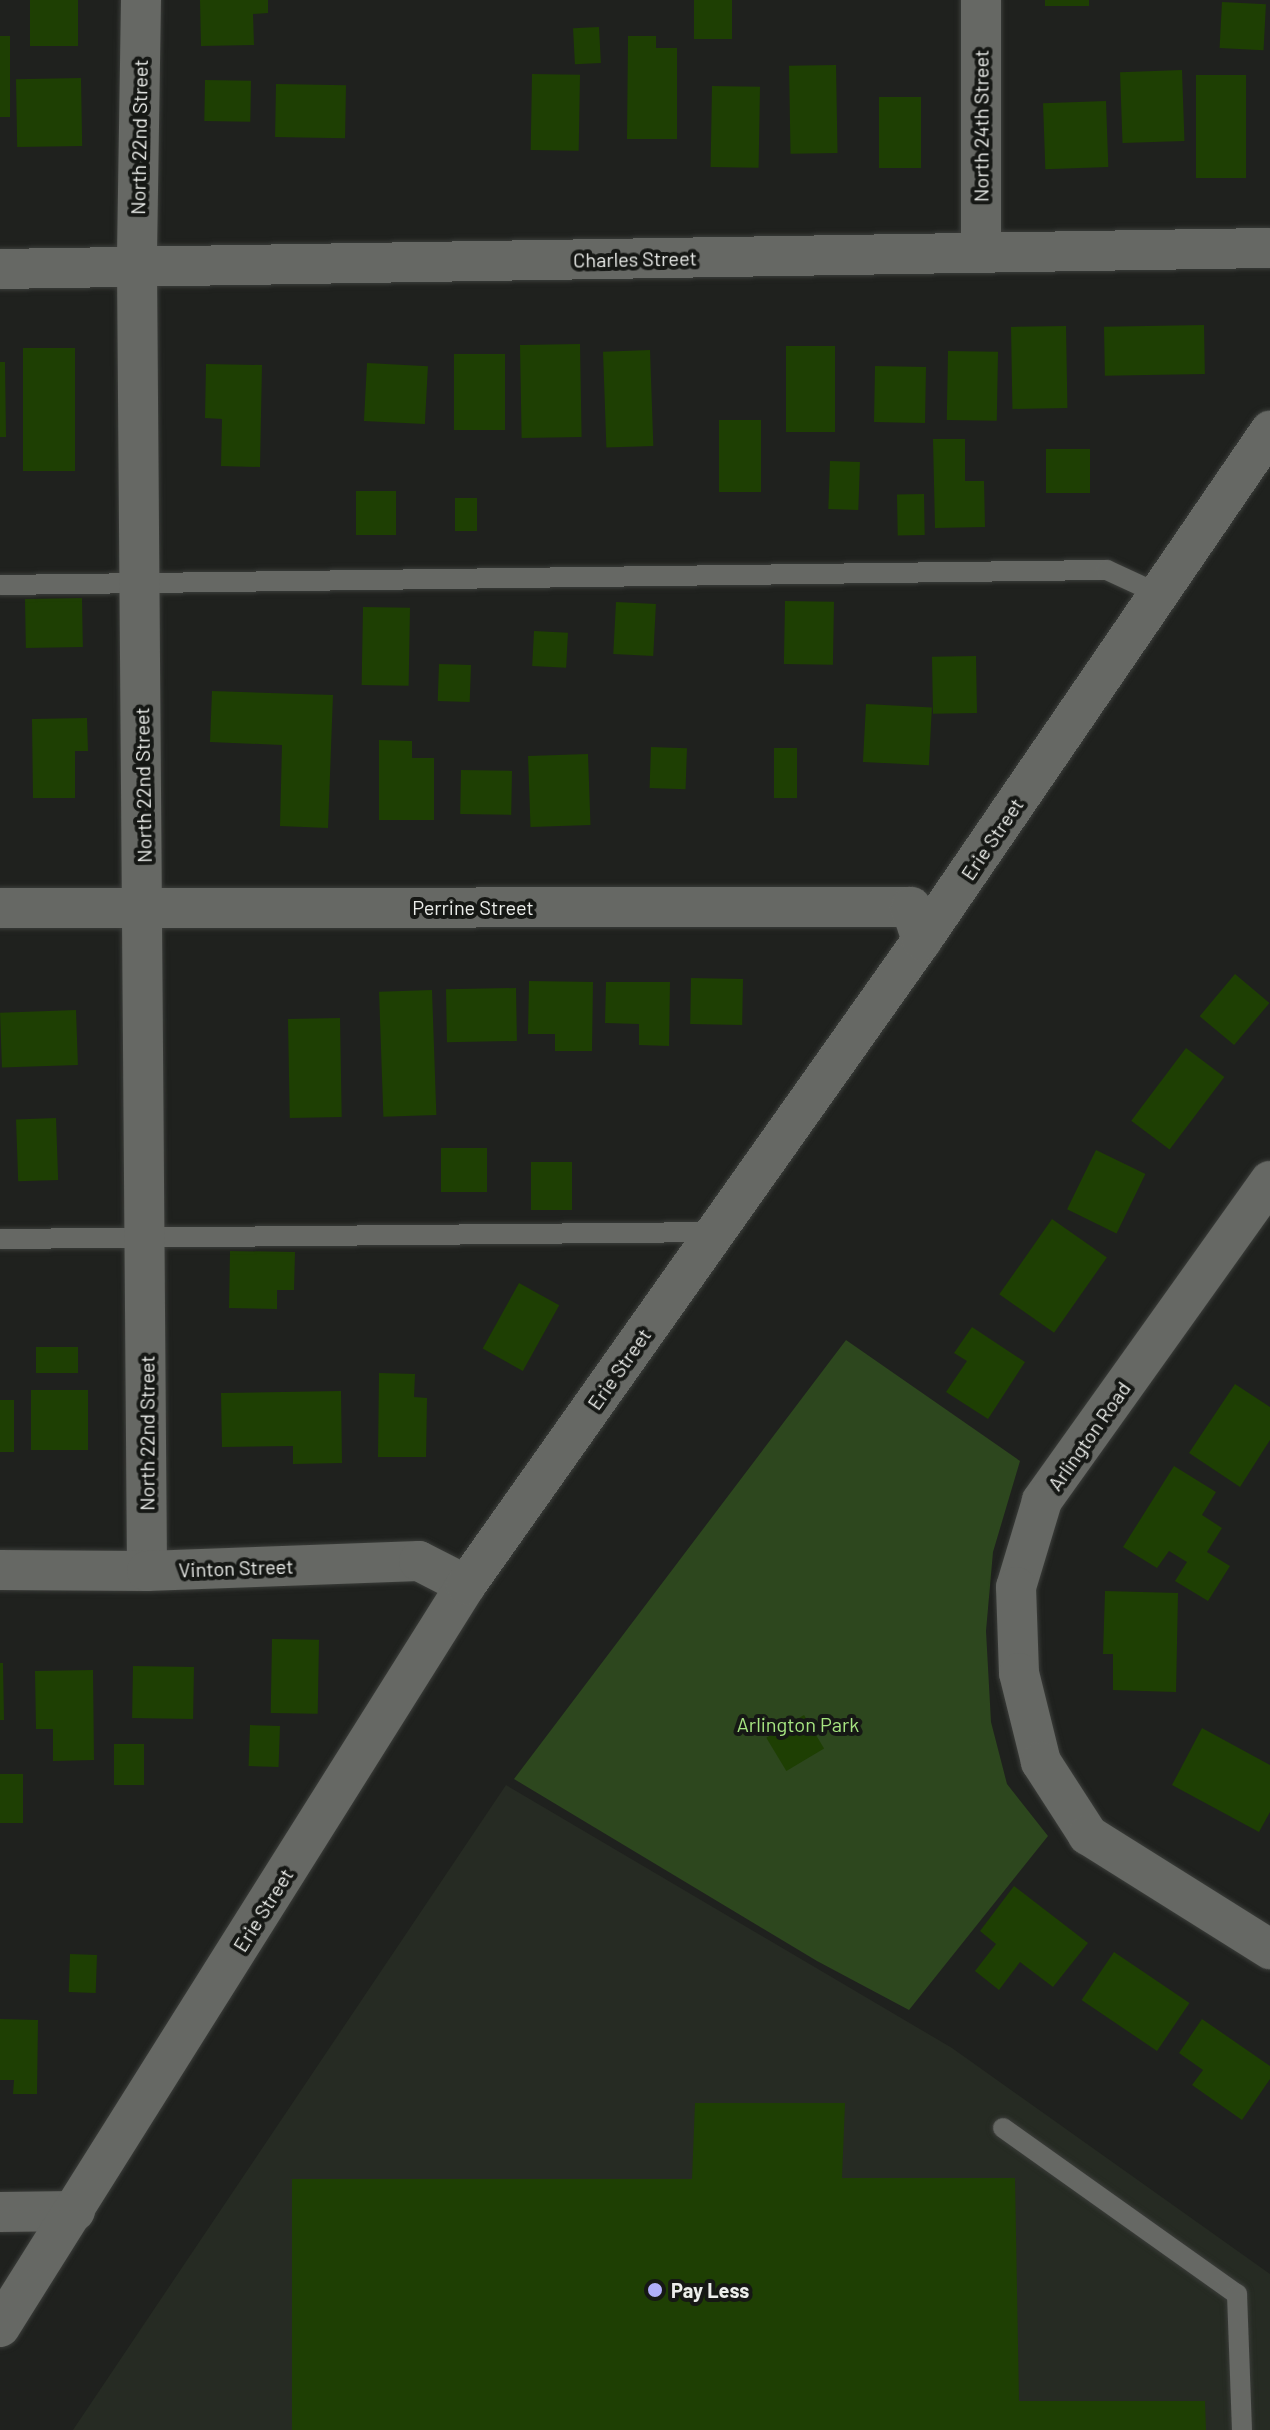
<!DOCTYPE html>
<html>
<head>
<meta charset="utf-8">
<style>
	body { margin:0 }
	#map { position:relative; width:1270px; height:2430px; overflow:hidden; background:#1f211e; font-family:Barlow,sans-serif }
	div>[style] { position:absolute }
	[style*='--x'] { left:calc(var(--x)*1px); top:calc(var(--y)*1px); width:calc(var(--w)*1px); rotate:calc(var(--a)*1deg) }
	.built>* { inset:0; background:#262b23 }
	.green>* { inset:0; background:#2d471e }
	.building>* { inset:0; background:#1e3f03; transform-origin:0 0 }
	.roads { filter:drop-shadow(0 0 2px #3b3d3a) drop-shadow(0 0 2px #3b3d3a) }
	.service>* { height:20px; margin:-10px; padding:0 10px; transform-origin:10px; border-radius:10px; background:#666864 }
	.minor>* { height:40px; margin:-20px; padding:0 20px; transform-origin:20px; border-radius:20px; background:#666864 }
	.dots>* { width:22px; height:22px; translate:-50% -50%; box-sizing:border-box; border:4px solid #161815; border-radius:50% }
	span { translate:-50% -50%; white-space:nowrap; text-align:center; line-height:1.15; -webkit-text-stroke:8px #161815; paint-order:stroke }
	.street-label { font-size:20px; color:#eceeeb }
	.park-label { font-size:20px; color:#a6e581 }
	.poi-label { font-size:20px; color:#eceeeb; font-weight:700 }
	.left { translate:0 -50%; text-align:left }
</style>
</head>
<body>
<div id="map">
	<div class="built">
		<i style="clip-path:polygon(506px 1785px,952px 2048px,1270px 2274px,1270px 2430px,73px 2430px)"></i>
	</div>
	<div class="green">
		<i style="clip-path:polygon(846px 1340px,1020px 1461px,993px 1552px,986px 1631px,991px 1722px,1007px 1784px,1048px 1836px,909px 2010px,817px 1961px,514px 1779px)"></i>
	</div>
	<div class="building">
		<i style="left:30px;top:0;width:48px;height:46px"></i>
		<i style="clip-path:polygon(200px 0,268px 0,268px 13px,253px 14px,254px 45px,201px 46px)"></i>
		<i style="left:694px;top:0;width:38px;height:39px"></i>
		<i style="left:1045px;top:0;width:44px;height:6px"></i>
		<i style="left:1222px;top:2px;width:44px;height:46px;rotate:3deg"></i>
		<i style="left:599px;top:27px;width:36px;height:26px;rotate:87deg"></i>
		<i style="left:0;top:36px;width:10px;height:81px"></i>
		<i style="clip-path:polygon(628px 36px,656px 36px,656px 48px,677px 48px,677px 139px,627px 139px)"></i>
		<i style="left:836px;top:65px;width:88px;height:47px;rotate:89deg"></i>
		<i style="left:1182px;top:70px;width:71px;height:62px;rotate:88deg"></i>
		<i style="left:532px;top:74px;width:48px;height:76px;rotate:1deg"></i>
		<i style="left:1196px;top:75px;width:50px;height:103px"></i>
		<i style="left:81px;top:78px;width:68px;height:65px;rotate:89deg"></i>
		<i style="left:205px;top:80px;width:46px;height:41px;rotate:1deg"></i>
		<i style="left:276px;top:84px;width:70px;height:53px;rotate:1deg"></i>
		<i style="left:712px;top:86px;width:48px;height:81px;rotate:1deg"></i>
		<i style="left:879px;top:97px;width:42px;height:71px"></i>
		<i style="left:1106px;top:101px;width:66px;height:63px;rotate:88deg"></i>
		<i style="left:1204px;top:325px;width:49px;height:100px;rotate:89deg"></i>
		<i style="left:1066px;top:326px;width:82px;height:55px;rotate:89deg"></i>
		<i style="left:580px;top:344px;width:93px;height:60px;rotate:89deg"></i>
		<i style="left:786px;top:346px;width:49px;height:86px"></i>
		<i style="left:23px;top:348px;width:52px;height:123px"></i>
		<i style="left:650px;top:350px;width:96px;height:47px;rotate:88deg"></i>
		<i style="left:948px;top:351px;width:50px;height:69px;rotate:1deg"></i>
		<i style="left:454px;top:354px;width:51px;height:76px"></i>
		<i style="clip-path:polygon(0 362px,5px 362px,6px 437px,0 437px)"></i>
		<i style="left:367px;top:363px;width:61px;height:58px;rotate:3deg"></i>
		<i style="clip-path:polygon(206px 364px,262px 365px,260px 467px,221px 466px,222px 419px,205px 418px)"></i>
		<i style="left:875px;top:366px;width:51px;height:56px;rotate:1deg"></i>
		<i style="left:719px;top:420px;width:42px;height:72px"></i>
		<i style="clip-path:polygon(933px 439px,965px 439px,965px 481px,984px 481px,985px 527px,935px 528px)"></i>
		<i style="left:1046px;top:449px;width:44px;height:44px"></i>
		<i style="left:830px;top:461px;width:30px;height:48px;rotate:2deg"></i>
		<i style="left:356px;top:491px;width:40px;height:44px"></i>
		<i style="left:924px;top:494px;width:41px;height:27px;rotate:89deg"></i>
		<i style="left:477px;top:498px;width:33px;height:22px;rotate:90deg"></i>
		<i style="left:82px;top:598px;width:49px;height:57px;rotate:89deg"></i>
		<i style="left:785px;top:601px;width:49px;height:63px;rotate:1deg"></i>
		<i style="left:616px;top:602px;width:40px;height:52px;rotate:3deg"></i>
		<i style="left:363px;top:607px;width:47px;height:78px;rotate:1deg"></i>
		<i style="left:534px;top:631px;width:34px;height:35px;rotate:3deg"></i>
		<i style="left:976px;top:656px;width:57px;height:44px;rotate:89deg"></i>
		<i style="left:439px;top:664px;width:32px;height:37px;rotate:2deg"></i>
		<i style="clip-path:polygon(212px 691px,333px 695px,328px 828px,280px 826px,282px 745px,210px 742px)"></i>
		<i style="left:866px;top:704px;width:66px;height:58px;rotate:3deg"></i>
		<i style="clip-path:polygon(87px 718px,88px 751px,75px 751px,75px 798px,33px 798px,32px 719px)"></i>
		<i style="clip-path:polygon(379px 740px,412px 741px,412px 758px,434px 758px,434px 820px,379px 820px)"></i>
		<i style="left:651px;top:747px;width:36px;height:41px;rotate:2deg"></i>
		<i style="left:774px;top:748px;width:23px;height:50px"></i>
		<i style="left:588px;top:754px;width:71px;height:60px;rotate:88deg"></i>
		<i style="left:461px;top:770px;width:51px;height:44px;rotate:1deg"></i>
		<i style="left:1235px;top:974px;width:45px;height:55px;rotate:40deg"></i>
		<i style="left:691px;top:978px;width:52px;height:46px;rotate:1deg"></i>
		<i style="clip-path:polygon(529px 981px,593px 982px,592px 1051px,555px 1051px,555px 1034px,528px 1034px)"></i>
		<i style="clip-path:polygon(606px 982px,670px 982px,669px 1046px,639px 1045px,639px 1024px,605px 1023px)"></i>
		<i style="left:516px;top:988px;width:53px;height:70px;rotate:89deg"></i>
		<i style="left:432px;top:990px;width:125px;height:53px;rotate:88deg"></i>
		<i style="left:76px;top:1010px;width:55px;height:76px;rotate:88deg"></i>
		<i style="left:340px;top:1018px;width:99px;height:52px;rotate:89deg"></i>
		<i style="left:1186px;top:1048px;width:48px;height:91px;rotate:37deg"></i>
		<i style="left:56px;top:1118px;width:62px;height:40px;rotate:88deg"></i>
		<i style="left:441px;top:1148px;width:46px;height:44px"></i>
		<i style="left:1096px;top:1150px;width:55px;height:66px;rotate:26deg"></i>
		<i style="left:531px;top:1162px;width:41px;height:48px"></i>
		<i style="left:1052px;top:1219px;width:67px;height:92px;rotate:35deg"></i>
		<i style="clip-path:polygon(230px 1251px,295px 1252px,294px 1290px,277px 1290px,277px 1309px,229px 1308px)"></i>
		<i style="left:519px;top:1283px;width:46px;height:75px;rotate:29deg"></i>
		<i style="clip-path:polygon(972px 1327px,1025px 1362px,988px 1419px,946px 1392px,967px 1361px,954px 1353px)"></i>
		<i style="left:36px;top:1347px;width:42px;height:26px"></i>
		<i style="clip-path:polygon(379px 1373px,415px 1374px,414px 1397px,427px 1398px,426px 1457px,378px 1457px)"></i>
		<i style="clip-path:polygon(1235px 1384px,1270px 1407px,1270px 1440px,1240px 1487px,1189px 1453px)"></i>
		<i style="left:31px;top:1390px;width:57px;height:60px"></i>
		<i style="clip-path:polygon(341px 1391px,342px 1463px,293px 1464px,293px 1446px,222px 1447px,221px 1393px)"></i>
		<i style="left:0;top:1400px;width:14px;height:52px"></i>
		<i style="clip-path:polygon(1174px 1466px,1216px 1492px,1202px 1515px,1222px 1528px,1207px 1552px,1230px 1566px,1208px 1601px,1175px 1581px,1187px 1562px,1169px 1551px,1157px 1568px,1123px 1547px)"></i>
		<i style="clip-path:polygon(1105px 1591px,1178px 1593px,1176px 1692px,1113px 1690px,1113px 1654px,1103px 1654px)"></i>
		<i style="left:272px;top:1639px;width:47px;height:74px;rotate:1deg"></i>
		<i style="clip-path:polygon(0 1663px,3px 1663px,4px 1720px,0 1720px)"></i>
		<i style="left:133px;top:1666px;width:61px;height:52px;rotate:1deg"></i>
		<i style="clip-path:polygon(93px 1670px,94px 1760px,53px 1761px,53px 1729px,36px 1729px,35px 1671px)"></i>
		<i style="left:804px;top:1715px;width:39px;height:44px;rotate:59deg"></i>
		<i style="left:250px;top:1725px;width:30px;height:41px;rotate:2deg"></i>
		<i style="clip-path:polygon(1202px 1728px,1270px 1765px,1270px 1812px,1259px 1832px,1172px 1785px)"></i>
		<i style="left:114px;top:1744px;width:30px;height:41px"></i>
		<i style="left:0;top:1774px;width:23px;height:49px"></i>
		<i style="clip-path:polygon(1014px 1886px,1088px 1943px,1053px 1987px,1020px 1962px,999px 1990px,975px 1971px,996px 1944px,980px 1931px)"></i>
		<i style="left:1114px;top:1952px;width:91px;height:58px;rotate:34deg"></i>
		<i style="left:70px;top:1954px;width:27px;height:38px;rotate:2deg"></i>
		<i style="clip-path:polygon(0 2019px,38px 2020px,37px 2094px,13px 2094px,14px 2080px,0 2080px)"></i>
		<i style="clip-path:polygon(1202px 2019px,1270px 2066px,1270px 2079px,1242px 2120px,1192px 2085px,1203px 2070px,1179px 2053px)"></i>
		<i style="clip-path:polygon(695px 2103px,845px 2103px,842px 2178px,1015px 2178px,1019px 2401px,1205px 2401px,1206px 2430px,292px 2430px,292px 2179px,692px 2179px)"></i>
	</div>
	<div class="roads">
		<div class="service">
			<i style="--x:0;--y:585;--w:1107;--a:-0.78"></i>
			<i style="--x:1107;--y:570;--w:57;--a:24.8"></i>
			<i style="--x:0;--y:1239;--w:715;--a:-0.56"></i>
			<i style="--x:1003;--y:2128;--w:287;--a:35.4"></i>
			<i style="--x:1237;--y:2294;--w:136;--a:87.9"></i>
		</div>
		<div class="minor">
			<i style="--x:141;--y:0;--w:267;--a:90.9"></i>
			<i style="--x:137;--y:267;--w:1304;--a:89.56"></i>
			<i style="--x:981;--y:0;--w:253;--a:90"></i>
			<i style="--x:0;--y:269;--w:1270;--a:-0.95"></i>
			<i style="--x:0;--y:908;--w:911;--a:-0.06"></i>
			<i style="--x:911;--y:907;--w:35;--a:72"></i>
			<i style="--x:1270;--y:1181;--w:393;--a:125.5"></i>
			<i style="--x:1042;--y:1501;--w:90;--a:106.8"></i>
			<i style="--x:1016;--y:1587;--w:86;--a:88"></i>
			<i style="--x:1019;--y:1673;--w:92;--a:76.1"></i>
			<i style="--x:1041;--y:1762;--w:87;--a:57.2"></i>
			<i style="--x:1088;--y:1835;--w:215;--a:32.1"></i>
			<i style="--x:0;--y:1570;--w:147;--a:0.4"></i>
			<i style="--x:147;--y:1571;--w:272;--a:-2.1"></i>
			<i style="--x:419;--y:1561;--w:53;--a:27.1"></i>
			<i style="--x:0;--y:2212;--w:75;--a:-0.8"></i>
			<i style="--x:0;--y:2327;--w:876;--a:-57.87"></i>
			<i style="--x:466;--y:1585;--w:790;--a:-54.74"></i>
			<i style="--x:922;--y:940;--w:617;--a:-55.64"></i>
		</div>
	</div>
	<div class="dots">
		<i style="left:655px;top:2290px;background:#b0aefa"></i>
	</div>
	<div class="street-label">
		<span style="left:981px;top:126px;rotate:-90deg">North 24th Street</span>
		<span style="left:139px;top:137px;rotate:-89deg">North 22nd Street</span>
		<span style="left:635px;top:259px;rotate:-1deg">Charles Street</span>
		<span style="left:143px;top:785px;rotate:-91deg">North 22nd Street</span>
		<span style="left:992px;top:839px;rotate:-56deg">Erie Street</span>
		<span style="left:473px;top:907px">Perrine Street</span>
		<span style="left:619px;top:1369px;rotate:-55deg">Erie Street</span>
		<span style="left:147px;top:1433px;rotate:-90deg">North 22nd Street</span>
		<span style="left:1089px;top:1436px;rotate:-55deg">Arlington Road</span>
		<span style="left:236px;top:1568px;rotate:-2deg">Vinton Street</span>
		<span style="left:263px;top:1910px;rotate:-58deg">Erie Street</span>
	</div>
	<div class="park-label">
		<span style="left:798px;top:1724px">Arlington Park</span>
	</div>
	<div class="poi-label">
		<span class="left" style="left:671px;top:2290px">Pay Less</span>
	</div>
</div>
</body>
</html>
